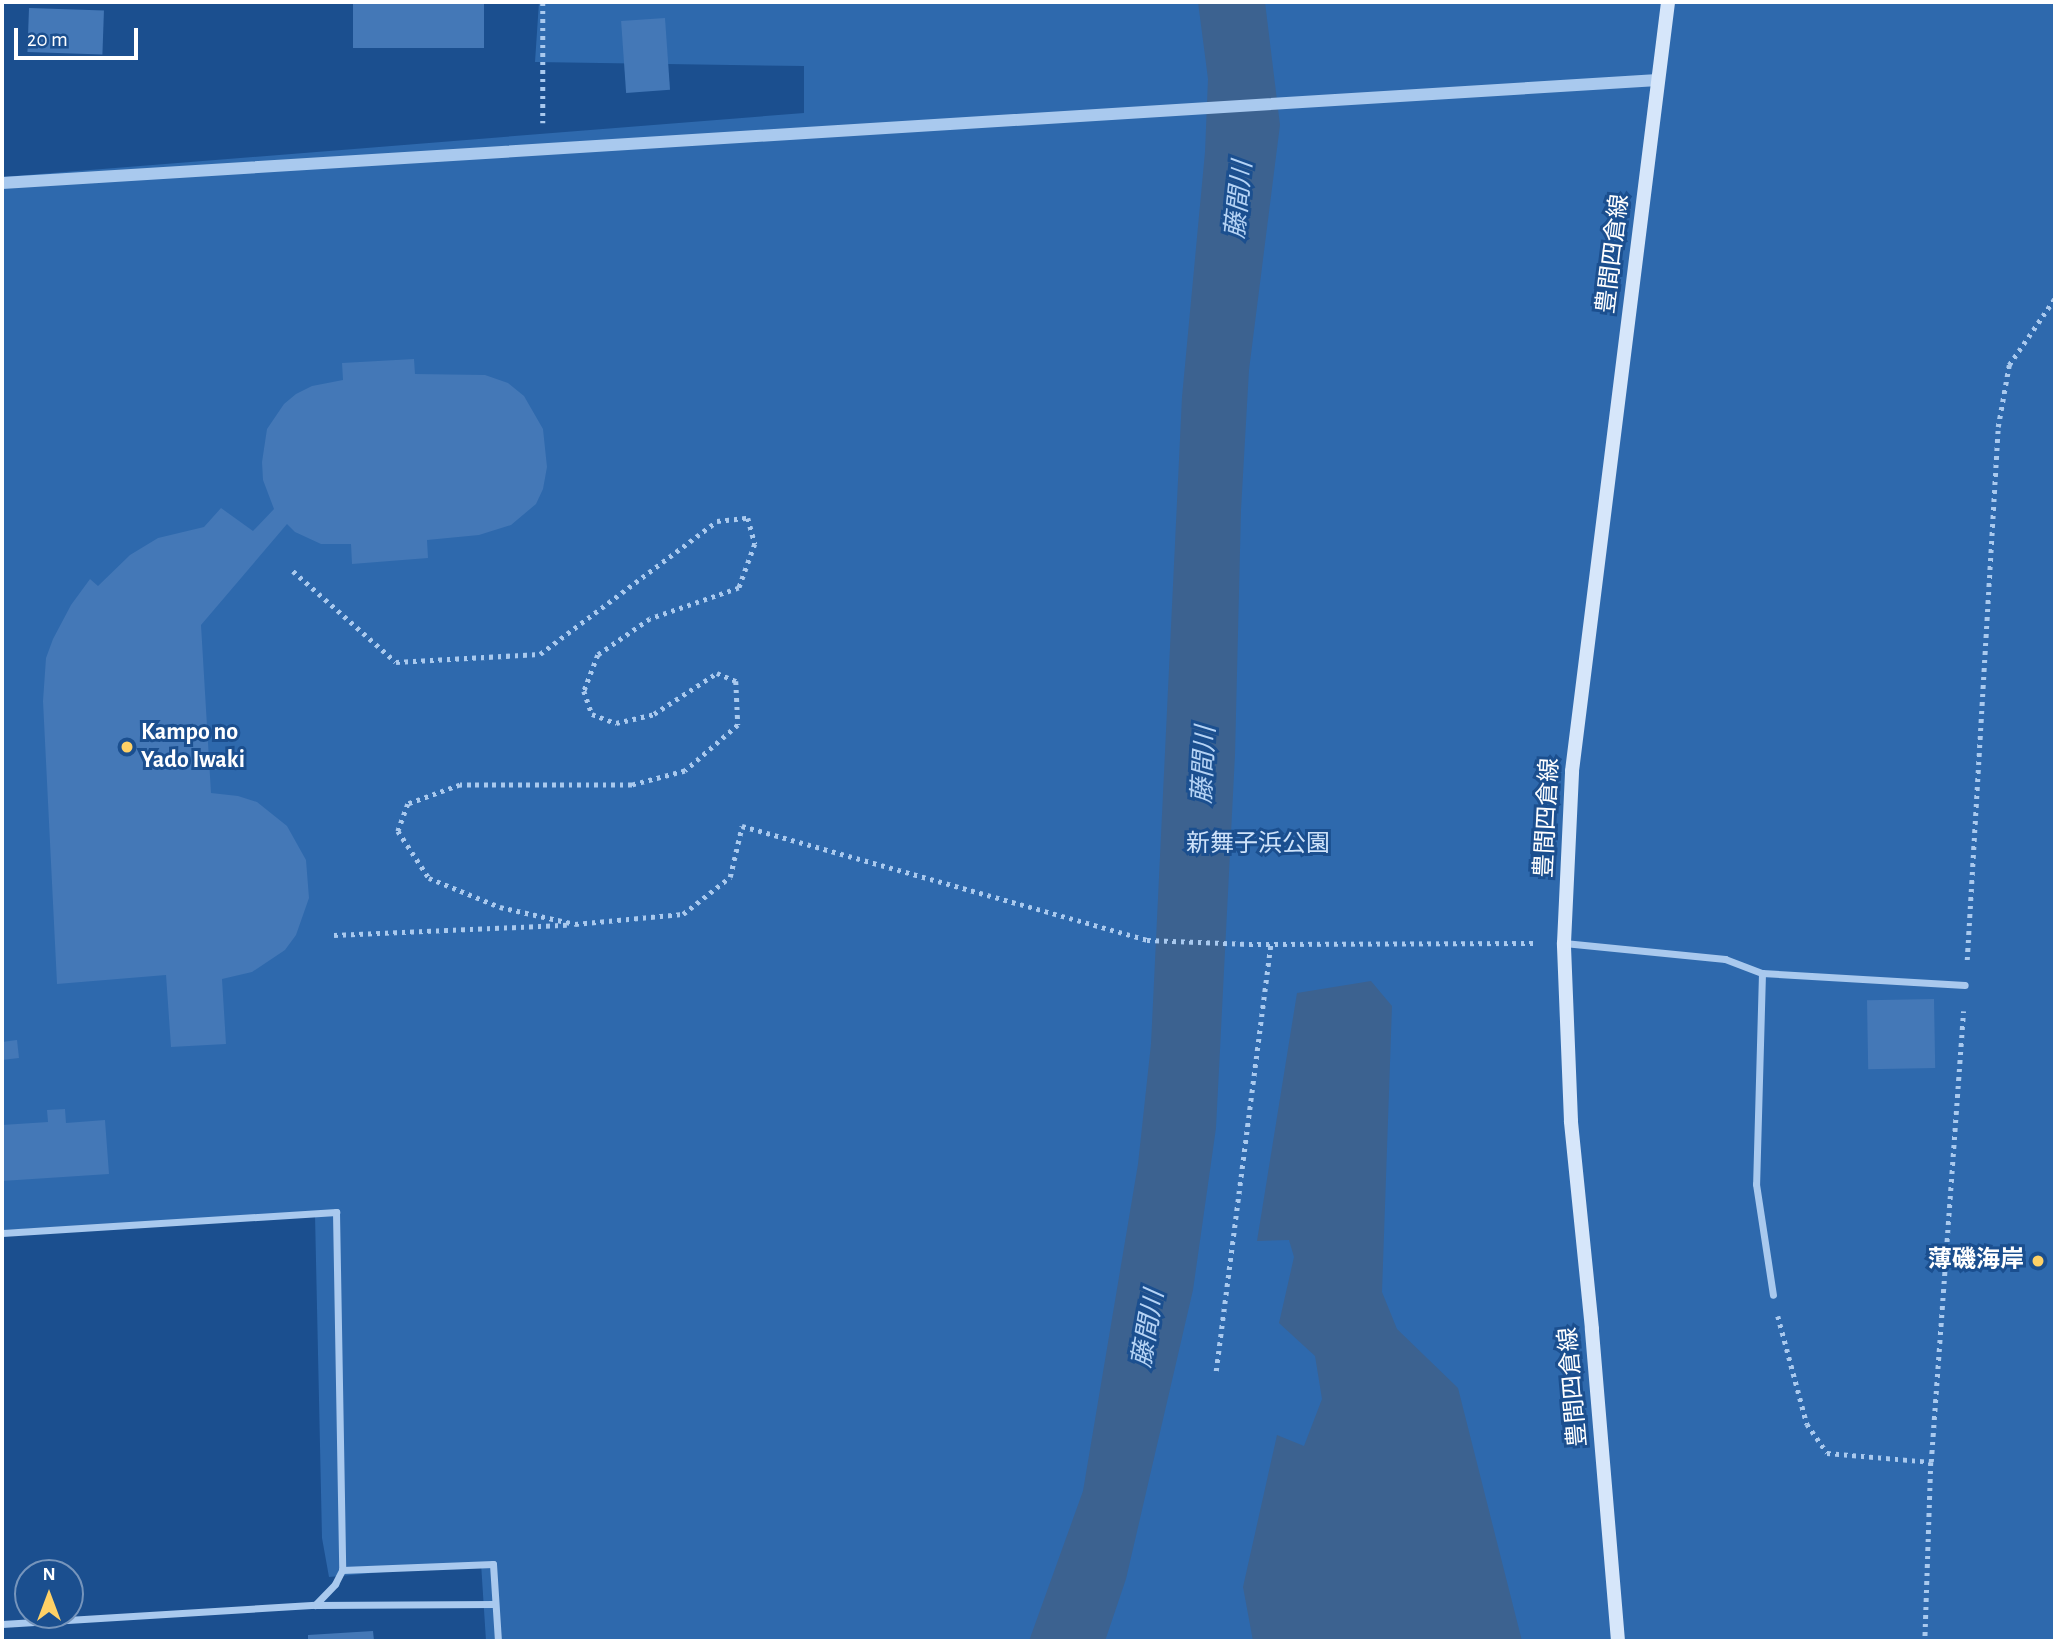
<!DOCTYPE html>
<html>
<head>
<meta charset="utf-8">
<style>
	body { margin:0 }
	#map { position:relative; width:2057px; height:1643px; overflow:hidden; background:#1b4f8f; font-family:"Alegreya Sans","Noto Sans JP",sans-serif }
	div>[style] { position:absolute }
	[style*='--x'] { left:calc(var(--x)*1px); top:calc(var(--y)*1px); width:calc(var(--w)*1px); rotate:calc(var(--a)*1deg) }
	.green>* { inset:0; background:#2e69ad }
	.water>* { inset:0; background:#3c6290 }
	.building>* { inset:0; background:#4478b7; transform-origin:0 0 }
	.path>* { height:4.5px; margin-top:-2.25px; transform-origin:0; background:repeating-linear-gradient(90deg,#a9c9ee 0 3.5px,transparent 0 8.5px) }
	.minor>* { height:7px; margin:-3.5px; padding:0 3.5px; transform-origin:3.5px; border-radius:3.5px; background:#a9c9ee }
	.tertiary>* { height:12px; margin:-6px; padding:0 6px; transform-origin:6px; border-radius:6px; background:#a9c9ee }
	.secondary>* { height:14px; margin:-7px; padding:0 7px; transform-origin:7px; border-radius:7px; background:#d6e6fa }
	.dots>* { width:19px; height:19px; translate:-50% -50%; box-sizing:border-box; border:4px solid #1b4f8f; border-radius:50% }
	span { translate:-50% -50%; white-space:nowrap; text-align:center; line-height:1.15; -webkit-text-stroke:6px #1b4f8f; paint-order:stroke }
	.street-label { font-size:24px; color:#fff }
	.poi-label { font-size:24px; color:#fff; font-weight:700 }
	.left { translate:0 -50%; text-align:left }
	.right { translate:-100% -50%; text-align:right }
	.park-label { font-size:24px; color:#cfe3fa }
	.water-label { font-size:26px; color:#b5d3f5; font-style:italic }
	.frame { position:absolute; inset:0; border:4px solid #fff; pointer-events:none }
	.north { position:absolute; left:14px; top:1559px; width:70px; height:70px; box-sizing:border-box; background:#1b4f8f; border:2px solid #7695bc; border-radius:50%; rotate:0deg; font-size:19px; font-weight:700; line-height:28px; text-align:center; color:#fff }
	.north::after { content:''; display:block; margin:auto; width:24px; height:32px; background:#ffd166; clip-path:polygon(50% 0,100% 100%,50% 72%,0 100%) }
	.scale { position:absolute; left:14px; top:28px; width:124px; height:32px; box-sizing:border-box; border:4px solid #fff; border-top:0; padding-left:9px; font-size:21px; line-height:24px; white-space:nowrap; color:#fff; -webkit-text-stroke:5px #1b4f8f; paint-order:stroke }
</style>
</head>
<body>
<div id="map">
	<div class="green">
		<i style="clip-path:polygon(539px 2px,2055px 2px,2055px 1641px,486px 1641px,481px 1563px,329px 1577px,322px 1538px,315px 1215px,2px 1230px,2px 177px,804px 113px,804px 66px,535px 62px)"></i>
	</div>
	<div class="water">
		<i style="clip-path:polygon(1198px 2px,1265px 2px,1280px 125px,1249px 370px,1241px 510px,1235px 755px,1216px 1128px,1193px 1290px,1126px 1579px,1105px 1641px,1029px 1641px,1083px 1491px,1138px 1164px,1151px 1044px,1182px 397px,1205px 152px,1208px 79px)"></i>
		<i style="clip-path:polygon(1371px 981px,1392px 1006px,1382px 1292px,1397px 1329px,1458px 1388px,1522px 1641px,1253px 1641px,1243px 1587px,1277px 1435px,1304px 1446px,1322px 1399px,1315px 1356px,1279px 1323px,1294px 1257px,1289px 1240px,1257px 1241px,1297px 993px)"></i>
	</div>
	<div class="building">
		<i style="left:353px;top:2px;width:131px;height:46px"></i>
		<i style="left:29px;top:8px;width:75px;height:44px;rotate:2deg"></i>
		<i style="left:665px;top:18px;width:72px;height:44px;rotate:86deg"></i>
		<i style="clip-path:polygon(414px 359px,415px 374px,485px 375px,508px 383px,524px 396px,543px 429px,547px 467px,543px 489px,536px 504px,511px 525px,479px 535px,427px 540px,428px 558px,352px 564px,351px 544px,321px 544px,295px 532px,287px 524px,201px 625px,211px 793px,238px 796px,257px 802px,287px 826px,306px 860px,309px 898px,296px 935px,285px 950px,252px 972px,222px 979px,226px 1044px,171px 1047px,166px 975px,57px 984px,43px 701px,46px 658px,53px 639px,71px 605px,90px 579px,98px 586px,130px 555px,158px 538px,204px 527px,221px 508px,253px 531px,274px 509px,263px 480px,262px 462px,267px 429px,284px 404px,296px 394px,312px 386px,343px 380px,342px 363px)"></i>
		<i style="left:1934px;top:999px;width:69px;height:67px;rotate:89deg"></i>
		<i style="clip-path:polygon(17px 1040px,19px 1058px,2px 1060px,2px 1042px)"></i>
		<i style="clip-path:polygon(65px 1109px,66px 1123px,105px 1120px,109px 1174px,2px 1181px,2px 1125px,48px 1122px,47px 1110px)"></i>
		<i style="clip-path:polygon(373px 1631px,374px 1641px,308px 1641px,308px 1635px)"></i>
	</div>
	<div class="path">
		<i style="--x:543;--y:2;--w:121;--a:90"></i>
		<i style="--x:293;--y:571;--w:137;--a:41.5"></i>
		<i style="--x:396;--y:662;--w:144;--a:-3.2"></i>
		<i style="--x:540;--y:654;--w:221;--a:-36.9"></i>
		<i style="--x:717;--y:521;--w:31;--a:-6"></i>
		<i style="--x:748;--y:518;--w:27;--a:75"></i>
		<i style="--x:755;--y:544;--w:47;--a:110"></i>
		<i style="--x:739;--y:588;--w:94;--a:160.8"></i>
		<i style="--x:650;--y:619;--w:63;--a:145.3"></i>
		<i style="--x:598;--y:655;--w:39;--a:111"></i>
		<i style="--x:584;--y:691;--w:24;--a:71"></i>
		<i style="--x:592;--y:714;--w:26;--a:21"></i>
		<i style="--x:616;--y:723;--w:39;--a:-13"></i>
		<i style="--x:654;--y:714;--w:75;--a:-33.1"></i>
		<i style="--x:717;--y:673;--w:21;--a:23"></i>
		<i style="--x:736;--y:681;--w:44;--a:87.4"></i>
		<i style="--x:738;--y:725;--w:70;--a:139"></i>
		<i style="--x:685;--y:771;--w:55;--a:165.2"></i>
		<i style="--x:632;--y:785;--w:172;--a:180"></i>
		<i style="--x:460;--y:785;--w:55;--a:159.9"></i>
		<i style="--x:408;--y:804;--w:29;--a:110"></i>
		<i style="--x:398;--y:831;--w:56;--a:56.6"></i>
		<i style="--x:429;--y:878;--w:77;--a:22.2"></i>
		<i style="--x:500;--y:907;--w:77;--a:12.8"></i>
		<i style="--x:575;--y:924;--w:108;--a:-5.3"></i>
		<i style="--x:683;--y:914;--w:60;--a:-38.2"></i>
		<i style="--x:730;--y:877;--w:52;--a:-76.8"></i>
		<i style="--x:742;--y:826;--w:421;--a:15.7"></i>
		<i style="--x:1147;--y:940;--w:102;--a:2.2"></i>
		<i style="--x:1249;--y:944;--w:289;--a:-0.2"></i>
		<i style="--x:334;--y:935;--w:233;--a:-2.5"></i>
		<i style="--x:1967;--y:960;--w:534;--a:-86.67"></i>
		<i style="--x:1998;--y:427;--w:63;--a:-79.9"></i>
		<i style="--x:2009;--y:365;--w:81;--a:-55.5"></i>
		<i style="--x:1778;--y:1316;--w:112;--a:75"></i>
		<i style="--x:1807;--y:1424;--w:35;--a:55"></i>
		<i style="--x:1827;--y:1453;--w:104;--a:4.9"></i>
		<i style="--x:1931;--y:1462;--w:179;--a:91.9"></i>
		<i style="--x:1216;--y:1371;--w:431;--a:-82.7"></i>
		<i style="--x:1931;--y:1462;--w:452;--a:-85.9"></i>
	</div>
	<div class="minor">
		<i style="--x:1564;--y:943;--w:162;--a:5.7"></i>
		<i style="--x:1725;--y:959;--w:40;--a:21"></i>
		<i style="--x:1762;--y:973;--w:211;--a:91.6"></i>
		<i style="--x:1756;--y:1184;--w:112;--a:81.3"></i>
		<i style="--x:1762;--y:973;--w:203;--a:3.4"></i>
		<i style="--x:2;--y:1233;--w:335;--a:-3.6"></i>
		<i style="--x:336;--y:1212;--w:358;--a:89"></i>
		<i style="--x:342;--y:1570;--w:151;--a:-2.3"></i>
		<i style="--x:493;--y:1564;--w:77;--a:86.3"></i>
		<i style="--x:315;--y:1605;--w:29;--a:-46"></i>
		<i style="--x:335;--y:1584;--w:16;--a:-63"></i>
		<i style="--x:2;--y:1624;--w:314;--a:-3.5"></i>
		<i style="--x:315;--y:1605;--w:180;--a:-0.3"></i>
	</div>
	<div class="tertiary">
		<i style="--x:2;--y:183;--w:1659;--a:-3.56"></i>
	</div>
	<div class="secondary">
		<i style="--x:1618;--y:1641;--w:313;--a:-94.8"></i>
		<i style="--x:1592;--y:1329;--w:209;--a:-95.8"></i>
		<i style="--x:1571;--y:1121;--w:178;--a:-92.3"></i>
		<i style="--x:1564;--y:943;--w:172;--a:-87.3"></i>
		<i style="--x:1572;--y:771;--w:775;--a:-82.88"></i>
	</div>
	<div class="dots">
		<i style="left:127px;top:747px;background:#ffd166"></i>
		<i style="left:2038px;top:1261px;background:#ffd166"></i>
	</div>
	<div class="street-label">
		<span style="left:1614px;top:254px;rotate:-83deg">豊間四倉線</span>
		<span style="left:1548px;top:818px;rotate:-87deg">豊間四倉線</span>
		<span style="left:1574px;top:1387px;rotate:-95deg">豊間四倉線</span>
	</div>
	<div class="poi-label">
		<span class="left" style="left:141px;top:747px">Kampo no<br>Yado Iwaki</span>
		<span class="right" style="left:2024px;top:1261px">薄磯海岸</span>
	</div>
	<div class="park-label">
		<span style="left:1258px;top:845px">新舞子浜公園</span>
	</div>
	<div class="water-label">
		<span style="left:1240px;top:200px;rotate:-84deg">藤間川</span>
		<span style="left:1205px;top:765px;rotate:-87deg">藤間川</span>
		<span style="left:1149px;top:1329px;rotate:-80deg">藤間川</span>
	</div>
	<div class="frame"></div>
	<div class="north">N</div>
	<div class="scale">20 m</div>
</div>
</body>
</html>
